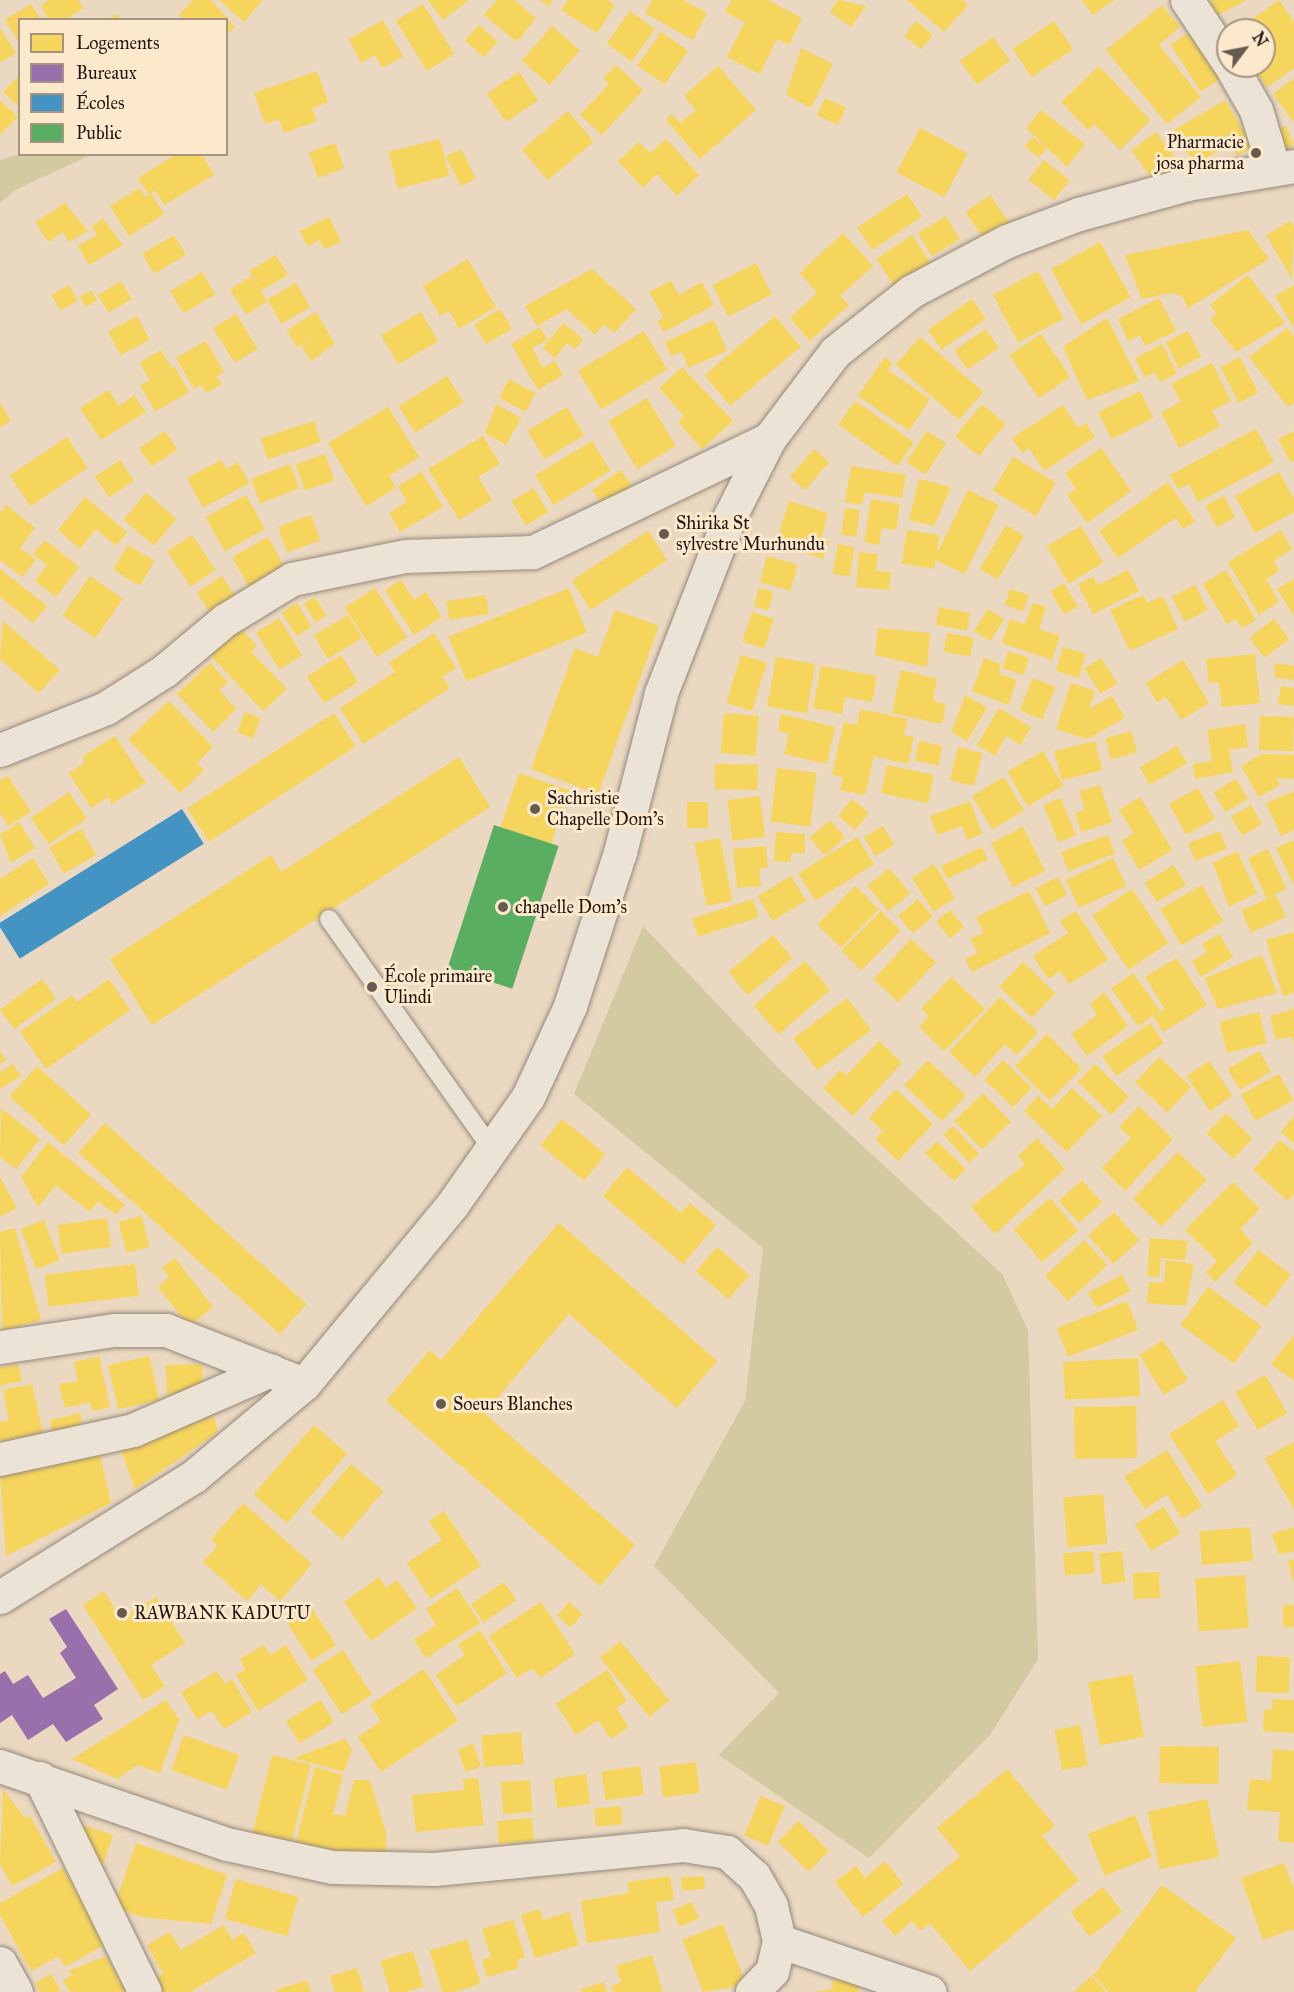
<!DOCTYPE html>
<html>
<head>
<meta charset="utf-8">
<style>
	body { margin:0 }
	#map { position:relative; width:1294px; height:1992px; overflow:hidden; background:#ead8c0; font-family:"IM FELL Great Primer",serif }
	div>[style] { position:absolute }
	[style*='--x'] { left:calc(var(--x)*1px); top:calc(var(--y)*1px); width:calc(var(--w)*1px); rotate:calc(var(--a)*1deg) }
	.green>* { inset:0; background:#d3caa1 }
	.homes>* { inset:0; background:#f6d55c; transform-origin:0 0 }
	.offices>* { inset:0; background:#9970ab }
	.schools>* { inset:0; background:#4393c3; transform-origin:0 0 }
	.public>* { inset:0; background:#5aae61; transform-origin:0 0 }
	.roads { filter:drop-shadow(0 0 2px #94897b) drop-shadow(0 0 2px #94897b) }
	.service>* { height:18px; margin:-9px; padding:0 9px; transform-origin:9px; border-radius:9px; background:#ece3d7 }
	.minor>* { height:33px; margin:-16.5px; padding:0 16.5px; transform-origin:16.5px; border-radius:16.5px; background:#ece3d7 }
	.tertiary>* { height:33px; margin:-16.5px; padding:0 16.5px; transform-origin:16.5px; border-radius:16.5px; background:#ece3d7 }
	.dots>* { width:16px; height:16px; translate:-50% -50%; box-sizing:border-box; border:3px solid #fce8cb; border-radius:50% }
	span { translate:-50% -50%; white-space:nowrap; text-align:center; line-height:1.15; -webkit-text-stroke:6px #fce8cb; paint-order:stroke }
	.poi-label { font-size:18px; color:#211612 }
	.right { translate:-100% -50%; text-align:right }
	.left { translate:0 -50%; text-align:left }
	.legend { position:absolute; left:18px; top:18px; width:210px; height:138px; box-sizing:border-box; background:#fce8cb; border:2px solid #a49481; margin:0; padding:8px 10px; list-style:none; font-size:18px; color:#211612 }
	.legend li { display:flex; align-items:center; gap:12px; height:30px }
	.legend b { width:30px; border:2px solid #a49481 }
	.north { position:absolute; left:1216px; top:18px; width:60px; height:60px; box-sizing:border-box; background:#fce8cb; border:2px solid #a49481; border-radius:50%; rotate:58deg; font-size:16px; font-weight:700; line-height:24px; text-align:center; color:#211612 }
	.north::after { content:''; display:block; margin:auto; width:21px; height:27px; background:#675a4f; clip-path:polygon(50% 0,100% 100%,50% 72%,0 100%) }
</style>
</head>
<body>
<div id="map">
	<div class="green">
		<i style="clip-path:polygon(20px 154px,91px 155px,17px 189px,0 203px,0 160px)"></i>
		<i style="clip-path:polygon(643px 926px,780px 1070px,1002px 1274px,1028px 1330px,1038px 1659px,990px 1735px,869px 1858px,719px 1755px,779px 1693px,654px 1566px,745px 1401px,763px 1248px,574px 1094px)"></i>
	</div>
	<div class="homes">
		<i style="clip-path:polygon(49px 0,78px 0,83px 8px,65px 20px,49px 20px,41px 5px)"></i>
		<i style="clip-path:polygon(194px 0,211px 0,235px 27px,226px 35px,226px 20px,184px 20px,179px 14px)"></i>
		<i style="clip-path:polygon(219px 0,260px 0,262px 1px,244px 22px)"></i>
		<i style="clip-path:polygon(428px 0,469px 0,443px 20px)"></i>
		<i style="clip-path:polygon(497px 0,514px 0,536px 18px,517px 42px,484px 15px)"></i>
		<i style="clip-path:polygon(539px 0,552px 0,549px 6px)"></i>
		<i style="clip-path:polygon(568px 0,607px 0,615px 5px,597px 33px,561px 10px)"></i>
		<i style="clip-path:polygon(652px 0,683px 0,707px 13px,693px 40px,645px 13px)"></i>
		<i style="clip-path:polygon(731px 0,768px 0,802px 18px,789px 45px,777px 39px,760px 74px,727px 57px,745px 22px,725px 12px)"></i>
		<i style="clip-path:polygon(838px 0,866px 6px,851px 27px,830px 12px)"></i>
		<i style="clip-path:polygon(907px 0,962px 0,968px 5px,944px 32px)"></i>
		<i style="clip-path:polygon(1082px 0,1114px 0,1093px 15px)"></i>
		<i style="clip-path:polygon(1210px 0,1247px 0,1218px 15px)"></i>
		<i style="clip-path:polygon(1279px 0,1294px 22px,1294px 68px,1267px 87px,1252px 66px,1264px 66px,1264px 30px,1238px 30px)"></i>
		<i style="clip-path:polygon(31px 4px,41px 20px,20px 20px,20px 44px,5px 20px)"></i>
		<i style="left:423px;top:4px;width:59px;height:32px;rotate:58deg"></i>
		<i style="clip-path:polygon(1162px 5px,1180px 27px,1159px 45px,1201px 97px,1167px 124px,1106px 50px)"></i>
		<i style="left:630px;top:11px;width:31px;height:40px;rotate:36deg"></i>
		<i style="clip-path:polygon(116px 14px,120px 20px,107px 20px)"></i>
		<i style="clip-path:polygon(383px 20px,403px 57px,382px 68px,375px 55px,361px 63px,349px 39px)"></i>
		<i style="left:916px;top:21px;width:22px;height:19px;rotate:39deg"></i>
		<i style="left:1054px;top:21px;width:34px;height:50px;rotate:56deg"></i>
		<i style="left:479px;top:25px;width:25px;height:21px;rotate:42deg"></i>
		<i style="left:552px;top:26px;width:37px;height:46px;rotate:41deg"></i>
		<i style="left:1199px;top:26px;width:56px;height:34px;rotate:57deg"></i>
		<i style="clip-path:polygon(0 28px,16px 53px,0 63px)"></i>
		<i style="left:661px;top:32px;width:33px;height:41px;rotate:35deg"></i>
		<i style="left:993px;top:37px;width:29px;height:41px;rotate:54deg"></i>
		<i style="clip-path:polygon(801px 48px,833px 64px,811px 108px,786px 95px)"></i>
		<i style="clip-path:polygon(616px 65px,643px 90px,602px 135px,580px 115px,609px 84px,603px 79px)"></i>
		<i style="clip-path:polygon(718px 66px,756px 110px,700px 159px,666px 120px,672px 114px,680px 123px,696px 110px,684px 96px)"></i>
		<i style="clip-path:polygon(1099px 66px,1150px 120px,1120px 150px,1095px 124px,1088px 130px,1061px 102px)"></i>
		<i style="clip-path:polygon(317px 71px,328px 102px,312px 108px,317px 121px,284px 133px,279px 119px,265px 124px,254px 93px)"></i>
		<i style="left:519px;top:72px;width:34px;height:39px;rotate:56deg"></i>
		<i style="clip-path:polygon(20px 75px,20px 108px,3px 92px)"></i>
		<i style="clip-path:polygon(1294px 78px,1294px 123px,1273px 94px)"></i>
		<i style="left:825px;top:98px;width:23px;height:19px;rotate:25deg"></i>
		<i style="clip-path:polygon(0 100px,18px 117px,0 135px)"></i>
		<i style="clip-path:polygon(1225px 100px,1253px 147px,1237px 156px,1230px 144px,1195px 165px,1174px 130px)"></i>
		<i style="clip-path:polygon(1041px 110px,1085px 144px,1067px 167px,1026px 128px)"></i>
		<i style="left:568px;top:111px;width:40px;height:60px;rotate:50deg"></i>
		<i style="clip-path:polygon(1285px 125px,1294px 144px,1283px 152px,1271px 135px)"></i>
		<i style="left:920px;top:128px;width:54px;height:50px;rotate:28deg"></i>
		<i style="left:1156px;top:132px;width:38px;height:31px;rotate:53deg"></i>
		<i style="left:1032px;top:137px;width:18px;height:12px;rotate:38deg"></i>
		<i style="left:440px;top:139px;width:38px;height:53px;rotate:76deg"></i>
		<i style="clip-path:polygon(666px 139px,699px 175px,677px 196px,657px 174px,643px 188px,618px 161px,639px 142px,650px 153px)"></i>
		<i style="left:335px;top:143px;width:27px;height:28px;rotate:70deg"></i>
		<i style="left:461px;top:149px;width:33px;height:17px;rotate:63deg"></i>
		<i style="clip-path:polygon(177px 154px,202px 154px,214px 175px,164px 205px,155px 190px,151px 193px,164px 214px,129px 236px,110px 206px,139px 188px,145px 197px,149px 195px,138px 178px)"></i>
		<i style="left:1044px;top:160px;width:33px;height:25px;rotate:39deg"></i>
		<i style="left:907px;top:194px;width:27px;height:60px;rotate:56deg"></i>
		<i style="left:990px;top:195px;width:33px;height:30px;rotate:55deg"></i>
		<i style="clip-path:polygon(65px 203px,88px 231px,69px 242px,63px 232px,48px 242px,35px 222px)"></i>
		<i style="left:946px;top:216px;width:27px;height:33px;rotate:59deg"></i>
		<i style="clip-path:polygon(329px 217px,341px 242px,324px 249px,320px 240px,307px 246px,300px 231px)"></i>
		<i style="clip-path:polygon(103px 219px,123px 245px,89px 265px,78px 246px,97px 235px,92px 226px)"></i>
		<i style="clip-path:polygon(1290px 221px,1294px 227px,1292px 279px,1266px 235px)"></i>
		<i style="clip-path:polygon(1248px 230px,1269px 259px,1188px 308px,1182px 296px,1170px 293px,1142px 299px,1125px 255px)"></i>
		<i style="clip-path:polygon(843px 233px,873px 266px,840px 296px,849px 305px,810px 341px,790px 318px,817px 293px,800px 273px)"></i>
		<i style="left:174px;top:235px;width:23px;height:37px;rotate:59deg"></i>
		<i style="left:912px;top:235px;width:34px;height:43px;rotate:56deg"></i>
		<i style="left:1100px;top:242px;width:63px;height:56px;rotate:61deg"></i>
		<i style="left:276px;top:255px;width:23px;height:31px;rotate:59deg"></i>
		<i style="clip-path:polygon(468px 259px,496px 307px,459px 329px,449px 311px,440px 316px,423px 286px)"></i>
		<i style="left:756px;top:263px;width:35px;height:49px;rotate:63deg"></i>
		<i style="clip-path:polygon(592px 269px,636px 309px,614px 333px,604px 324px,595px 335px,567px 309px,537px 326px,525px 306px)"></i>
		<i style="left:1038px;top:271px;width:54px;height:51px;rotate:62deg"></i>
		<i style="left:202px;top:272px;width:26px;height:37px;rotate:59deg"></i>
		<i style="clip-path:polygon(1248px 275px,1285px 323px,1236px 352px,1210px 319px,1217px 314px,1210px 305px)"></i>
		<i style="left:251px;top:276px;width:30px;height:25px;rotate:57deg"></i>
		<i style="left:121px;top:281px;width:21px;height:27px;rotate:59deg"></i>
		<i style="clip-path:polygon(671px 281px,679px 295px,702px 282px,714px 305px,664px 332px,657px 321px,664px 318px,649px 292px)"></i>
		<i style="left:296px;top:283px;width:28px;height:33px;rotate:60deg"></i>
		<i style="left:69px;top:285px;width:18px;height:20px;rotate:61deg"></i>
		<i style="clip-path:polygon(1294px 285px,1294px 328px,1275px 296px)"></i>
		<i style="left:91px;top:290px;width:12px;height:13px;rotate:59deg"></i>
		<i style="clip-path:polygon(1159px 298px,1176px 331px,1145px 346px,1140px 335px,1128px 341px,1118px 319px)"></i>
		<i style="left:972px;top:299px;width:24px;height:54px;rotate:55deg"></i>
		<i style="left:500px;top:309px;width:23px;height:30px;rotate:59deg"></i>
		<i style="clip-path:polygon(316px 312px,335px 344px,311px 361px,301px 346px,317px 334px,297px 347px,287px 330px)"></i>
		<i style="left:421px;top:312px;width:34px;height:46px;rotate:60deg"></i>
		<i style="left:236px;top:314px;width:41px;height:27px;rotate:58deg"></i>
		<i style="left:137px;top:316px;width:27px;height:33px;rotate:62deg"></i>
		<i style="left:775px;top:316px;width:40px;height:92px;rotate:50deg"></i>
		<i style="clip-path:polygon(1107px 318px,1139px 381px,1087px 400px,1063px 347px)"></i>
		<i style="clip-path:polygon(714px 320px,727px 351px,688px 368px,682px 352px,671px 356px,665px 342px)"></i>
		<i style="clip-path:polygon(563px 323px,583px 339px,575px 349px,567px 343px,555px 358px,543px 348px)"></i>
		<i style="clip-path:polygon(540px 327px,548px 340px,532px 348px,543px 368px,555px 361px,563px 375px,538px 390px,511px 344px)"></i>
		<i style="clip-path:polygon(1287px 328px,1294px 337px,1294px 403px,1288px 407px,1249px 357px)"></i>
		<i style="left:986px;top:329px;width:23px;height:38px;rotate:56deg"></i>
		<i style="left:644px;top:331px;width:45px;height:77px;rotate:59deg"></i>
		<i style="left:1188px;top:331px;width:29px;height:25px;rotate:63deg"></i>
		<i style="left:1041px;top:334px;width:52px;height:38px;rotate:56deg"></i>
		<i style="left:920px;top:337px;width:84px;height:37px;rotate:41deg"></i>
		<i style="clip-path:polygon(206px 341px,224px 372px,216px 376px,222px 384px,206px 393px,201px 385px,194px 389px,176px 358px)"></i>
		<i style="clip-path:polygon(1162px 344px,1177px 373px,1160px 382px,1154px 372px,1145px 378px,1135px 358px)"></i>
		<i style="left:161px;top:350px;width:20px;height:25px;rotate:60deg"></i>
		<i style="clip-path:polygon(885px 357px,893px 363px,888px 370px,930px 399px,909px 431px,858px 396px)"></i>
		<i style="left:1240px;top:357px;width:40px;height:22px;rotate:63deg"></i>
		<i style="clip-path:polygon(1212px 363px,1231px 401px,1212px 411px,1220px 427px,1179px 448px,1161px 412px,1181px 402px,1171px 384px)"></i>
		<i style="left:174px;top:366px;width:30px;height:39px;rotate:60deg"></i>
		<i style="clip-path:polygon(682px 367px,733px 421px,702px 449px,678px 422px,684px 416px,659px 388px)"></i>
		<i style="left:447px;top:376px;width:31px;height:57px;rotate:58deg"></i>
		<i style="left:509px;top:379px;width:30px;height:21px;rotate:28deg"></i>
		<i style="clip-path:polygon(108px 390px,119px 406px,134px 395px,146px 412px,101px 440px,80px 408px)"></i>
		<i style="left:1140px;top:391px;width:30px;height:47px;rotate:63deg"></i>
		<i style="left:647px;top:398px;width:56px;height:45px;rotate:59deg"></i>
		<i style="left:855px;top:401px;width:72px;height:29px;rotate:35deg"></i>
		<i style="clip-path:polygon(0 403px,11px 421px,0 427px)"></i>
		<i style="clip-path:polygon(496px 404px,521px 418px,506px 445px,485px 433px)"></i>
		<i style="left:982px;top:404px;width:31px;height:42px;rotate:40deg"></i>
		<i style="clip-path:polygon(1063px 405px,1078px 428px,1086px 423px,1095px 437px,1044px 471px,1029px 448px,1022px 453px,1012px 438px)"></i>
		<i style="clip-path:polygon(388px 407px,419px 457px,389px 476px,396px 488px,366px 506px,328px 443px)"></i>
		<i style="left:567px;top:407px;width:33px;height:46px;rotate:59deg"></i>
		<i style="left:314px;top:421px;width:22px;height:56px;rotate:72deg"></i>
		<i style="clip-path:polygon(1256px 429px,1274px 462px,1198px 502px,1189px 484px,1178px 489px,1170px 475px)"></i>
		<i style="left:165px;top:431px;width:22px;height:31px;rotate:56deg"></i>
		<i style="left:927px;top:431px;width:23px;height:37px;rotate:34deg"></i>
		<i style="clip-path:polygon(1294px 431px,1294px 461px,1291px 463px,1278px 439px)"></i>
		<i style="clip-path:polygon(483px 436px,500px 464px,478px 477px,492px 500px,459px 520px,428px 469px)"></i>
		<i style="left:67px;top:437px;width:37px;height:69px;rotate:56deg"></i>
		<i style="left:592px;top:441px;width:35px;height:66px;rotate:59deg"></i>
		<i style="clip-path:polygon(1101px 448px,1131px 491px,1087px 523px,1067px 495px,1076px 489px,1065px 473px)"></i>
		<i style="left:814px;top:449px;width:20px;height:37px;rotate:41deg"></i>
		<i style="left:325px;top:454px;width:28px;height:31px;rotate:71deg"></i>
		<i style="left:1013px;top:457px;width:50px;height:39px;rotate:31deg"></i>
		<i style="left:120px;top:460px;width:25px;height:30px;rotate:56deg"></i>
		<i style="clip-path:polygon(221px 460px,226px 469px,238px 462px,249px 483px,203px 508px,187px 478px)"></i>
		<i style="left:290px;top:464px;width:26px;height:42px;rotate:69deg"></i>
		<i style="clip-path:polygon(851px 466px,906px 475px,902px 498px,864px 492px,862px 505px,845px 502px)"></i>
		<i style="left:621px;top:470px;width:19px;height:35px;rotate:55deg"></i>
		<i style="clip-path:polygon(422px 472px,443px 507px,400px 532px,389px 513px,407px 502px,398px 486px)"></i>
		<i style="clip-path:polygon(1279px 472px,1294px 499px,1294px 512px,1255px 533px,1235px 496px)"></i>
		<i style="clip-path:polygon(919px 479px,951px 487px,934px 526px,909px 520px)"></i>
		<i style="clip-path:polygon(1168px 482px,1195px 521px,1183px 529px,1175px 518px,1118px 558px,1099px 531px)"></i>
		<i style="left:534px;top:488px;width:28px;height:26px;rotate:60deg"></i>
		<i style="left:968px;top:490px;width:34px;height:77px;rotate:26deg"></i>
		<i style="left:146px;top:493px;width:40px;height:35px;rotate:40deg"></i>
		<i style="left:246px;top:495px;width:39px;height:46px;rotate:61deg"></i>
		<i style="left:1224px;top:496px;width:24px;height:21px;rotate:62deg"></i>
		<i style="clip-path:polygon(85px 497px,127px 532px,116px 546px,96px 529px,80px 549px,58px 530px)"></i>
		<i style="clip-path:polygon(871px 499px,900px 504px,896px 530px,882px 528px,879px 545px,864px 542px)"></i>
		<i style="clip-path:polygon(789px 501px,828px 513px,821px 539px,829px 541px,823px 559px,776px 544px)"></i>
		<i style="clip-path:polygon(6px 505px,35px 528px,20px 548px,36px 560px,22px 577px,0 560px,0 513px)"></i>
		<i style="left:845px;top:508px;width:15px;height:27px;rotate:8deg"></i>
		<i style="left:311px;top:515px;width:27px;height:35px;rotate:70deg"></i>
		<i style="left:1006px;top:525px;width:21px;height:51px;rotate:31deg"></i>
		<i style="left:1081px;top:526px;width:43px;height:40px;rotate:59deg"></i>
		<i style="left:907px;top:530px;width:33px;height:34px;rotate:9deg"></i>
		<i style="clip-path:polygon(1281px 530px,1292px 549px,1274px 561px,1279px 571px,1266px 579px,1279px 602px,1259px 615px,1228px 562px)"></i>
		<i style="left:648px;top:531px;width:35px;height:91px;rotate:57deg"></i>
		<i style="left:192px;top:535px;width:42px;height:30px;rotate:56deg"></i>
		<i style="left:268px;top:537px;width:35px;height:41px;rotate:61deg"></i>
		<i style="clip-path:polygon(45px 540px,79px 567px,56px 597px,35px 581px,47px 565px,33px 554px)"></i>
		<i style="left:838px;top:544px;width:17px;height:30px;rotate:10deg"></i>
		<i style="left:128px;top:545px;width:31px;height:29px;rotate:31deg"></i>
		<i style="clip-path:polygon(859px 552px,878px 554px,876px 571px,891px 572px,889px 590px,856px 587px)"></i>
		<i style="left:767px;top:556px;width:32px;height:27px;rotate:16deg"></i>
		<i style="clip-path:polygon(0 569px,47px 606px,33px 623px,0 597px)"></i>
		<i style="clip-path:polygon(1128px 570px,1139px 591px,1093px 614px,1078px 584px,1093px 577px,1098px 585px)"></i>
		<i style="clip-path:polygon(1226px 570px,1256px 620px,1242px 628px,1236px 619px,1227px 624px,1203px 584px)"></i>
		<i style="left:90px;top:576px;width:40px;height:48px;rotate:35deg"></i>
		<i style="left:222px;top:576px;width:24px;height:30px;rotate:57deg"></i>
		<i style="clip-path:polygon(1294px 579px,1294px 616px,1277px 589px)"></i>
		<i style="clip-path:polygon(401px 580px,414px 600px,426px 592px,442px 617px,414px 635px,385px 590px)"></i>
		<i style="left:1064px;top:583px;width:27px;height:16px;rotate:59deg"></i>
		<i style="left:1195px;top:585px;width:28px;height:26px;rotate:63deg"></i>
		<i style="left:375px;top:588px;width:59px;height:36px;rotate:57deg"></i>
		<i style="left:569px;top:588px;width:48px;height:130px;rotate:68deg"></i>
		<i style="left:759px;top:588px;width:15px;height:19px;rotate:16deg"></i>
		<i style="left:1010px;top:589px;width:20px;height:17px;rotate:18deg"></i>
		<i style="left:486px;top:595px;width:19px;height:40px;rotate:81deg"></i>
		<i style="clip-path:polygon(1143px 595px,1147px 603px,1163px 596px,1178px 629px,1130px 651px,1110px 610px)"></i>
		<i style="left:315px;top:597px;width:22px;height:13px;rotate:58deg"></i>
		<i style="left:297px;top:603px;width:28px;height:18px;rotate:58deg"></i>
		<i style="clip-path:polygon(1033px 603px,1046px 607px,1039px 629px,1060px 636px,1052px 660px,1002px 643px,1010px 619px,1025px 624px)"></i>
		<i style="left:939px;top:607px;width:32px;height:18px;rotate:11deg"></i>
		<i style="left:988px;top:609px;width:19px;height:26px;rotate:32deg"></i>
		<i style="clip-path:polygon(615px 610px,659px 626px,598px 794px,531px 769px,575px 648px,598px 657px)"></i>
		<i style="left:752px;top:612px;width:23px;height:31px;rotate:18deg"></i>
		<i style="left:348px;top:615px;width:27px;height:40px;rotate:59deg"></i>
		<i style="left:279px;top:618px;width:44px;height:27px;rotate:58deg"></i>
		<i style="left:1274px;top:619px;width:25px;height:31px;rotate:53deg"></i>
		<i style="clip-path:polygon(3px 621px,60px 670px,39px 693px,0 659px)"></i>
		<i style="clip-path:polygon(239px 627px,257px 646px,251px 652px,287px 689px,263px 711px,210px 655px)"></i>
		<i style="clip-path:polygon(878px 628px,930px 633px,927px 667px,875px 655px)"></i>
		<i style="clip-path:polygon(434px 633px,456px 668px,442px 677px,450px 688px,363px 744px,340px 708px,395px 672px,389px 663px)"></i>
		<i style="left:947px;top:633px;width:27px;height:19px;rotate:10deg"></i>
		<i style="left:1063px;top:647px;width:24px;height:25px;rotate:17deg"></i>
		<i style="left:1008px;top:651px;width:22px;height:18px;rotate:18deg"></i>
		<i style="clip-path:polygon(1255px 654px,1260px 703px,1222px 707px,1219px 682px,1209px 683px,1206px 659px)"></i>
		<i style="left:341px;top:655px;width:32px;height:40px;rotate:58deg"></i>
		<i style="left:741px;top:655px;width:27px;height:50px;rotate:17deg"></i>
		<i style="left:776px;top:657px;width:40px;height:50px;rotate:10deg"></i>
		<i style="clip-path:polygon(984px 658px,1001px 664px,998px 673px,1017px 680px,1008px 705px,972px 691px)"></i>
		<i style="left:1101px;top:658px;width:30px;height:20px;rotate:57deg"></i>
		<i style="clip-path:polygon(1183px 660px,1209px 703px,1181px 720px,1166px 697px,1157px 702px,1146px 683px)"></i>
		<i style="clip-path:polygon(210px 663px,228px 682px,219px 690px,236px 709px,213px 732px,177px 694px)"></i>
		<i style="clip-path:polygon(1275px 663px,1294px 666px,1294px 680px,1274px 677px)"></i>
		<i style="clip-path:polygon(821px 666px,877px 676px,872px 702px,845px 697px,842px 714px,813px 708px)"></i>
		<i style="clip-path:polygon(901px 670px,937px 679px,933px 701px,946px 704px,942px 724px,892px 713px)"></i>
		<i style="left:1033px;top:678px;width:24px;height:35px;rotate:22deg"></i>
		<i style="clip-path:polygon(1071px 683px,1095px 691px,1089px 709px,1112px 696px,1125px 718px,1087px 739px,1056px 729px)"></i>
		<i style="clip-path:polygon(1281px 686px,1294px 688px,1294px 706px,1278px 704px)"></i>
		<i style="clip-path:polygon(965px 695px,987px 708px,967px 741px,952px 732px)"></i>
		<i style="clip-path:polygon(169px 701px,213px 747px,197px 763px,204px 770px,180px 793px,128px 739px)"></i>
		<i style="clip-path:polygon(999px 708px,1031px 727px,1021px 745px,1006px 736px,995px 756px,977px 745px)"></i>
		<i style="clip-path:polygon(860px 709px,908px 719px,904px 735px,914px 737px,908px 764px,874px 756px,865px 795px,840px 790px,843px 777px,832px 775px,844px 722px,857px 725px)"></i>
		<i style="left:245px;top:712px;width:17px;height:22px;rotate:21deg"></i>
		<i style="left:334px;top:713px;width:40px;height:175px;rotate:57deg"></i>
		<i style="left:724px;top:713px;width:35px;height:40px;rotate:5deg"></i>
		<i style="clip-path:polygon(781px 714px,835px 727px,827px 764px,784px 754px,789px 734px,778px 731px)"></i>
		<i style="left:1260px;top:716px;width:34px;height:34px;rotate:2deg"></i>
		<i style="clip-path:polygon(1245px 724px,1248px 747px,1229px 750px,1233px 772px,1195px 779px,1193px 764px,1212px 761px,1207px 730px)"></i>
		<i style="left:1131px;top:731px;width:22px;height:27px;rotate:74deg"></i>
		<i style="clip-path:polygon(115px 736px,146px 783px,112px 804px,108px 797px,91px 808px,69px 773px,85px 762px,82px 757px)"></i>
		<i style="left:919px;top:741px;width:24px;height:20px;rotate:12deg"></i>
		<i style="left:1095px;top:741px;width:30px;height:42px;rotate:76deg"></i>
		<i style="left:1177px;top:746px;width:20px;height:43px;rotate:60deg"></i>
		<i style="left:958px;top:747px;width:25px;height:34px;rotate:14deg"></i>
		<i style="left:1043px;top:751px;width:40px;height:41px;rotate:60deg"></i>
		<i style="clip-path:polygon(1262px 754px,1294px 755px,1294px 779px,1276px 778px,1280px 785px,1259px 797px,1241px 766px)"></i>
		<i style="clip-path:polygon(459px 757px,490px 807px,152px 1025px,110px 959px,271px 855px,281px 872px)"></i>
		<i style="left:715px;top:764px;width:43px;height:25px;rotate:1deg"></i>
		<i style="left:887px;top:765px;width:48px;height:29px;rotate:12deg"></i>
		<i style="left:777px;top:768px;width:40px;height:54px;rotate:7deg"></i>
		<i style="left:519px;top:773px;width:53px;height:57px;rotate:19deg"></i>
		<i style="clip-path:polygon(8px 776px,31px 812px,8px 826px,0 813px,0 780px)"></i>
		<i style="left:1004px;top:777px;width:39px;height:37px;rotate:59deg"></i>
		<i style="left:1236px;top:779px;width:23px;height:26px;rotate:59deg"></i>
		<i style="clip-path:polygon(1100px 785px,1112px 822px,1081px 832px,1075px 813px,1085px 810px,1079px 791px)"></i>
		<i style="left:1198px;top:788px;width:35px;height:33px;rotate:61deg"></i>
		<i style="clip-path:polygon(1294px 791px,1294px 830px,1281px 836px,1266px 803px)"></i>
		<i style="left:69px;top:792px;width:32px;height:46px;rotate:56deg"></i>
		<i style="left:760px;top:796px;width:41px;height:33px;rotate:83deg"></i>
		<i style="clip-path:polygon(1140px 797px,1172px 850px,1139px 870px,1122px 841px,1134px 833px,1119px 810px)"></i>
		<i style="left:1061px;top:798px;width:40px;height:19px;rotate:68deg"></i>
		<i style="left:852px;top:799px;width:22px;height:22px;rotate:39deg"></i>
		<i style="clip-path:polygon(970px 801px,982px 834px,967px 840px,962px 826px,937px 835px,930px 816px)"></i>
		<i style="left:687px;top:802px;width:21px;height:26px"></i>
		<i style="left:1251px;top:805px;width:22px;height:23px;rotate:60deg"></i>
		<i style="left:830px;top:820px;width:23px;height:27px;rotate:49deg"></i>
		<i style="clip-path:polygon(19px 822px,35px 848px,11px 863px,0 835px)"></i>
		<i style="left:883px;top:826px;width:22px;height:22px;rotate:60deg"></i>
		<i style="left:1023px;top:827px;width:49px;height:36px;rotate:63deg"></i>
		<i style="left:81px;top:829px;width:30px;height:37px;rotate:60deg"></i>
		<i style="left:1220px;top:831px;width:19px;height:34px;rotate:69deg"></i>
		<i style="clip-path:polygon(776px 832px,805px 834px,805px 853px,791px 853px,791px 862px,774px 861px)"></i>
		<i style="left:1108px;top:835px;width:20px;height:50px;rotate:70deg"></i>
		<i style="left:857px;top:837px;width:32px;height:69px;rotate:58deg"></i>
		<i style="left:720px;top:838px;width:64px;height:26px;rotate:79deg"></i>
		<i style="clip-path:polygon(1294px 840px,1294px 886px,1276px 848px)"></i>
		<i style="clip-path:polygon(766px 846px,768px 867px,759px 869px,761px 886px,737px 888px,733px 849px)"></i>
		<i style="left:982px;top:847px;width:14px;height:45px;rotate:65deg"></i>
		<i style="left:1268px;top:849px;width:44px;height:22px;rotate:65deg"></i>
		<i style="clip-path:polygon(1237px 851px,1257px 893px,1229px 907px,1213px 863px)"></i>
		<i style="clip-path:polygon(33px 858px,49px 884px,0 916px,0 879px)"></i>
		<i style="left:1113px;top:858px;width:31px;height:52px;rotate:65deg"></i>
		<i style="left:934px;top:864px;width:40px;height:26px;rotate:58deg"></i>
		<i style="left:1174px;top:865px;width:23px;height:34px;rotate:59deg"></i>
		<i style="left:889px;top:868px;width:33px;height:28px;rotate:50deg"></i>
		<i style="left:791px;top:876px;width:29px;height:39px;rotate:59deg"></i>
		<i style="left:1058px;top:877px;width:20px;height:25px;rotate:63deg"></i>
		<i style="left:1202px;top:885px;width:42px;height:48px;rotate:60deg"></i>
		<i style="left:855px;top:886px;width:33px;height:54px;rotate:44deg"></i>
		<i style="left:1132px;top:889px;width:65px;height:48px;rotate:56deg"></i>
		<i style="clip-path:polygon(1029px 891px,1050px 933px,972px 972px,965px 959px,978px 953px,970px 939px,984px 933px,976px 917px)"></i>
		<i style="left:1276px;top:895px;width:24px;height:38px;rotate:66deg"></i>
		<i style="left:753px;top:899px;width:19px;height:64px;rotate:72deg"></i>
		<i style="left:918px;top:899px;width:23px;height:26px;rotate:50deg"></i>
		<i style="left:950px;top:910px;width:22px;height:18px;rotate:51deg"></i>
		<i style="left:881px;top:911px;width:28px;height:56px;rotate:45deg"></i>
		<i style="clip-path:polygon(1076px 911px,1108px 960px,1069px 984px,1060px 971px,1048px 979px,1033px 956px,1068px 933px,1060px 921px)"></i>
		<i style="clip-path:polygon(1294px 932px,1294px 993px,1283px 996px,1266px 940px)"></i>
		<i style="clip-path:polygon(1219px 934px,1233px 957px,1201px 977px,1192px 961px,1207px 952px,1202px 944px)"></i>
		<i style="left:773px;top:935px;width:30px;height:58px;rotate:50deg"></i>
		<i style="left:911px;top:939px;width:34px;height:55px;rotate:43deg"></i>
		<i style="clip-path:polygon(1262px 955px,1277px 993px,1218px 1009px,1205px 978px)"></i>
		<i style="clip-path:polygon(1177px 958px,1207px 1005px,1163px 1032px,1153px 1016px,1165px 1009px,1145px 977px)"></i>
		<i style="left:805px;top:961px;width:38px;height:68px;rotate:49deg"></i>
		<i style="left:1023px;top:962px;width:45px;height:34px;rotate:44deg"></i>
		<i style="left:1133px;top:973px;width:46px;height:27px;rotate:54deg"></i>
		<i style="clip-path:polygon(951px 977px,985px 1009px,944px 1051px,919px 1027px,929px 1016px,921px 1009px)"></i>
		<i style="left:42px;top:979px;width:24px;height:52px;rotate:54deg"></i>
		<i style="clip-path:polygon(109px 979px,130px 1010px,46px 1069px,20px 1032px,72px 995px,77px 1002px)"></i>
		<i style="clip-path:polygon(1104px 992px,1128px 1026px,1087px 1056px,1071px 1034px,1097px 1015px,1090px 1004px)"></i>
		<i style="clip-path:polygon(1000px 997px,1038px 1032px,1017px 1055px,1005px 1044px,975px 1077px,949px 1052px)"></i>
		<i style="left:847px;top:998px;width:40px;height:67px;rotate:53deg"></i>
		<i style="clip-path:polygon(1294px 1009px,1294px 1044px,1291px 1036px,1276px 1040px,1270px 1016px)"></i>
		<i style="left:1259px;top:1012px;width:32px;height:41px;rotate:76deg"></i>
		<i style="left:1150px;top:1023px;width:24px;height:58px;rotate:55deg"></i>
		<i style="left:1047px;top:1034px;width:49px;height:45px;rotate:45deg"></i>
		<i style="clip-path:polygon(879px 1041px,902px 1063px,853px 1116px,823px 1088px,840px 1070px,847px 1075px)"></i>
		<i style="clip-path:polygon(0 1051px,6px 1060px,0 1064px)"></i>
		<i style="left:1259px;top:1051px;width:24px;height:36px;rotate:60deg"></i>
		<i style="left:1159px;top:1057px;width:44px;height:35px;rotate:43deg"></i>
		<i style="left:928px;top:1060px;width:52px;height:35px;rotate:43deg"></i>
		<i style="left:1003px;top:1060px;width:40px;height:27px;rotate:44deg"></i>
		<i style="left:1209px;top:1061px;width:42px;height:27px;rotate:56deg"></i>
		<i style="clip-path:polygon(13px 1064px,21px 1076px,0 1089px,0 1072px)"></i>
		<i style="left:1095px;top:1064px;width:47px;height:25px;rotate:44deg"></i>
		<i style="left:37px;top:1066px;width:73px;height:41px;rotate:42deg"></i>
		<i style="left:1279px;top:1074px;width:30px;height:43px;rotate:62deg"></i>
		<i style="clip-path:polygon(1072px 1088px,1102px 1116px,1067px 1152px,1024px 1111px,1038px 1096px,1052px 1109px)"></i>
		<i style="clip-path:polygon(896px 1089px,933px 1124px,898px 1161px,875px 1139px,883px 1131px,869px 1118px)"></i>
		<i style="left:983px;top:1093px;width:40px;height:40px;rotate:46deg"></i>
		<i style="clip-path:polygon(1139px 1106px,1173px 1139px,1125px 1191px,1102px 1168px,1131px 1138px,1119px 1127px)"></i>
		<i style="clip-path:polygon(1px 1108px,40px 1139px,16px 1169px,0 1157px)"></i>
		<i style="left:1226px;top:1113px;width:37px;height:28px;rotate:44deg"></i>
		<i style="clip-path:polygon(1294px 1116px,1294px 1144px,1281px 1132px)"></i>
		<i style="left:562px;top:1119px;width:56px;height:34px;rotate:39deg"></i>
		<i style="left:105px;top:1123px;width:271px;height:40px;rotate:42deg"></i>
		<i style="left:953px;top:1126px;width:38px;height:13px;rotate:47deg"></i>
		<i style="clip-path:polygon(1037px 1138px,1065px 1169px,995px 1234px,971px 1207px,1025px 1164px,1018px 1156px)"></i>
		<i style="clip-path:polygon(1280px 1140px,1294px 1152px,1294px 1194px,1288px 1201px,1253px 1170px)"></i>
		<i style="left:937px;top:1141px;width:40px;height:17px;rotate:44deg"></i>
		<i style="clip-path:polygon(48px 1142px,125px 1205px,116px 1215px,98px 1201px,90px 1212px,56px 1185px,38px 1207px,21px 1177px)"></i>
		<i style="left:1178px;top:1152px;width:40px;height:65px;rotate:44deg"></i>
		<i style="clip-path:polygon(627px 1167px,681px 1213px,690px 1203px,716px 1225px,683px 1264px,603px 1196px)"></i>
		<i style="clip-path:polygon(0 1177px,17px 1208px,0 1217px)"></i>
		<i style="left:1082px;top:1180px;width:30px;height:31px;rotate:48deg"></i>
		<i style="clip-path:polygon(1233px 1182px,1260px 1209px,1240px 1229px,1253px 1243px,1215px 1282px,1206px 1272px,1217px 1261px,1185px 1230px)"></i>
		<i style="left:1050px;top:1198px;width:43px;height:48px;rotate:49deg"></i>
		<i style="left:1114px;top:1212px;width:38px;height:35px;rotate:48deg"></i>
		<i style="left:142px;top:1216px;width:32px;height:24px;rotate:76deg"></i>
		<i style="left:107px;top:1218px;width:29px;height:50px;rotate:82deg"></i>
		<i style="left:44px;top:1220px;width:43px;height:25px;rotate:69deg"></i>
		<i style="clip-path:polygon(559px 1223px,717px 1361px,677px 1408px,569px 1314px,484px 1413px,635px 1545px,600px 1586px,386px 1401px,430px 1350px,441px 1360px)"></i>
		<i style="clip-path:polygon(15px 1228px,41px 1320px,2px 1331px,0 1232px)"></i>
		<i style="clip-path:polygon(1150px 1238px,1188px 1241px,1185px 1260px,1161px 1258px,1159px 1277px,1147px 1276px)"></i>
		<i style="left:1084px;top:1240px;width:34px;height:53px;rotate:47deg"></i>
		<i style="left:717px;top:1247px;width:43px;height:32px;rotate:41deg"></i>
		<i style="left:1258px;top:1250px;width:41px;height:41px;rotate:37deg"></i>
		<i style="clip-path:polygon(175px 1258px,213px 1307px,189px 1326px,158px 1287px,169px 1277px,162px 1268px)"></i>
		<i style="clip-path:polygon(1166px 1260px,1194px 1264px,1186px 1306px,1147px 1303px,1149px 1282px,1164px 1283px)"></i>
		<i style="left:135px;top:1264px;width:32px;height:91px;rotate:83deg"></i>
		<i style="left:1122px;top:1275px;width:18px;height:38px;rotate:63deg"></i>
		<i style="left:1208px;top:1287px;width:66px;height:47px;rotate:36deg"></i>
		<i style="left:1127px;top:1301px;width:31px;height:75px;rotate:69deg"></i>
		<i style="clip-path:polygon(1294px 1335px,1294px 1381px,1271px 1364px)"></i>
		<i style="left:1163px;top:1340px;width:47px;height:28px;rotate:58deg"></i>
		<i style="clip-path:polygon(99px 1356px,110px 1407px,92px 1411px,90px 1402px,65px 1408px,59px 1384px,78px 1381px,74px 1362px)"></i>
		<i style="left:149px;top:1356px;width:45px;height:42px;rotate:77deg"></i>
		<i style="left:1138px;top:1358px;width:38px;height:75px;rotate:87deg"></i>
		<i style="clip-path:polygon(18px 1364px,22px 1381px,0 1386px,0 1368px)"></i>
		<i style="left:202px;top:1364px;width:30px;height:36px;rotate:88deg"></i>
		<i style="left:1265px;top:1375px;width:44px;height:34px;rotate:60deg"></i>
		<i style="clip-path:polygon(32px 1384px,43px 1432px,0 1442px,0 1422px,9px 1420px,3px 1390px)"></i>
		<i style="clip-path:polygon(1223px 1400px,1239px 1426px,1215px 1441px,1237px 1475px,1208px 1494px,1169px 1434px)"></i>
		<i style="left:1136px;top:1406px;width:52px;height:62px;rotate:89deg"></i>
		<i style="left:80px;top:1413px;width:22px;height:31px;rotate:77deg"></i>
		<i style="clip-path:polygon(214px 1416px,218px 1432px,135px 1489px,120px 1447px)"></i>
		<i style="left:314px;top:1425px;width:44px;height:92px;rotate:41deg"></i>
		<i style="clip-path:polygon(1294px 1442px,1294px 1510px,1265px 1458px)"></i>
		<i style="clip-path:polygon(1167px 1450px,1202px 1506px,1182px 1519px,1167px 1494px,1145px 1509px,1124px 1477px)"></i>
		<i style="clip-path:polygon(99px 1451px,111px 1503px,6px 1556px,0 1473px)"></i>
		<i style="left:351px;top:1464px;width:42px;height:63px;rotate:40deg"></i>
		<i style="left:1103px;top:1494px;width:50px;height:40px;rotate:85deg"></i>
		<i style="clip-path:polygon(243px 1503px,312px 1564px,280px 1601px,261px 1584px,247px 1601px,203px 1562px,217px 1546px,211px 1539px)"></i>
		<i style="left:1164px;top:1507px;width:31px;height:34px;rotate:59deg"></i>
		<i style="clip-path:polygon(444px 1511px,481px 1566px,430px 1599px,407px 1563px,442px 1540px,429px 1521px)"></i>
		<i style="left:1250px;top:1527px;width:34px;height:51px;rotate:85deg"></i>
		<i style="clip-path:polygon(1294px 1527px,1294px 1551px,1279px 1555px,1272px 1534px)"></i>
		<i style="left:1093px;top:1551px;width:22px;height:30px;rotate:85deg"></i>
		<i style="left:1122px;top:1551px;width:31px;height:23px;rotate:84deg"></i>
		<i style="clip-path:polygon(1294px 1559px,1294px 1581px,1293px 1582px,1288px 1561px)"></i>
		<i style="left:1159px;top:1572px;width:26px;height:26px;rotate:88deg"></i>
		<i style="left:1245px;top:1575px;width:53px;height:50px;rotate:86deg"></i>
		<i style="clip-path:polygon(379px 1577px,386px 1588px,397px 1580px,417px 1608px,371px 1641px,344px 1602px)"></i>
		<i style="left:504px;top:1582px;width:22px;height:40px;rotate:56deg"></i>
		<i style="clip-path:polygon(457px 1588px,480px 1623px,426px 1658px,414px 1640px,436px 1625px,426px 1609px)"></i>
		<i style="clip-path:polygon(104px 1591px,121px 1619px,156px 1597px,185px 1643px,151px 1665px,165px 1686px,143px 1700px,83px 1605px)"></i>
		<i style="clip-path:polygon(541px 1602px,575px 1654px,540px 1678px,533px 1668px,517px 1678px,489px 1636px)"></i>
		<i style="left:569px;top:1602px;width:18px;height:18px;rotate:41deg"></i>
		<i style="left:1283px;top:1605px;width:11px;height:22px"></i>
		<i style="left:312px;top:1608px;width:44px;height:29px;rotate:57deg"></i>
		<i style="clip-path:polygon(480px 1630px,507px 1673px,457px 1706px,436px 1675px,465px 1655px,458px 1644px)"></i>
		<i style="left:620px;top:1641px;width:77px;height:26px;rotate:50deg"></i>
		<i style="clip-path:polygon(264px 1645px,270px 1655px,286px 1645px,308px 1680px,258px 1711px,236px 1675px,245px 1670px,240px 1659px)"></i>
		<i style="left:343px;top:1650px;width:53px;height:36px;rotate:57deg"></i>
		<i style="left:1257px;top:1656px;width:33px;height:36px;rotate:2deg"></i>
		<i style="left:1240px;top:1661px;width:61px;height:45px;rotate:83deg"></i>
		<i style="clip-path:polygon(424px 1669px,458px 1721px,381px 1772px,358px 1737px,381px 1721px,370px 1705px)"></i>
		<i style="clip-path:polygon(607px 1670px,627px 1701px,616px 1708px,629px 1727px,611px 1739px,598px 1720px,576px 1735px,556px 1704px)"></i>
		<i style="clip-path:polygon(217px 1671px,225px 1684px,232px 1679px,252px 1712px,224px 1729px,212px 1711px,197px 1719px,181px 1692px)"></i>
		<i style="left:1132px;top:1674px;width:64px;height:45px;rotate:79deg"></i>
		<i style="clip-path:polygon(1273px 1699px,1294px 1700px,1294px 1733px,1263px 1731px,1264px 1709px,1272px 1710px)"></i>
		<i style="clip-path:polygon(166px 1700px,179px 1720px,160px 1773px,137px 1765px,117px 1779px,72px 1759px)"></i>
		<i style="left:320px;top:1700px;width:26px;height:40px;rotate:58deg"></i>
		<i style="left:1080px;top:1725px;width:41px;height:26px;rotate:79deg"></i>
		<i style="left:521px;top:1732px;width:32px;height:40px;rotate:85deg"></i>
		<i style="left:184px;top:1735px;width:59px;height:37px;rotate:20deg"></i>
		<i style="clip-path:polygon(345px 1739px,352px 1749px,344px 1772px,294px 1758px)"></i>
		<i style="left:473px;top:1744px;width:24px;height:16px;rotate:71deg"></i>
		<i style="left:1160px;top:1746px;width:59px;height:37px;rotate:1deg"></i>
		<i style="clip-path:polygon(1273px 1749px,1294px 1751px,1294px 1843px,1278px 1841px,1280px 1812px,1247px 1810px,1250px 1779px,1271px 1781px)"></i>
		<i style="left:272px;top:1755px;width:40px;height:95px;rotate:14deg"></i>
		<i style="left:696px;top:1762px;width:31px;height:37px;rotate:83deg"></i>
		<i style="left:640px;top:1766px;width:29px;height:39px;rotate:82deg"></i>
		<i style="clip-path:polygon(315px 1767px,343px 1775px,333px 1814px,345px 1816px,354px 1780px,370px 1780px,386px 1833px,387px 1868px,292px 1857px)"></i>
		<i style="clip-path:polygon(1007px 1769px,1055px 1826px,1042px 1836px,1079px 1880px,970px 1971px,930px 1923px,920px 1931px,912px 1921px,895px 1936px,882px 1921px,960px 1856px,937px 1828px)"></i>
		<i style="left:586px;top:1774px;width:30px;height:33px;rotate:82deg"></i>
		<i style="clip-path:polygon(478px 1778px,484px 1825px,416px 1832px,412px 1795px,464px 1790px,463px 1779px)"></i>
		<i style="left:530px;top:1780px;width:32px;height:29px;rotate:86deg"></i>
		<i style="clip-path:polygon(3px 1789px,25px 1818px,30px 1816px,56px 1862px,12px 1886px,0 1864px)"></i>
		<i style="left:761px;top:1796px;width:26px;height:43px;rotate:23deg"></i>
		<i style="left:1207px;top:1799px;width:59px;height:61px;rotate:78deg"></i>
		<i style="left:621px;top:1806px;width:18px;height:27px;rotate:84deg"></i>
		<i style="left:1135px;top:1815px;width:45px;height:51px;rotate:68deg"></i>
		<i style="left:532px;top:1818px;width:23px;height:35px;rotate:85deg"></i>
		<i style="clip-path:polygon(72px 1821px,113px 1835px,99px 1877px)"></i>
		<i style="left:798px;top:1821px;width:43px;height:29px;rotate:44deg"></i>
		<i style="clip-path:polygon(136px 1843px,227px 1875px,211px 1924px,142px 1917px,114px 1907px)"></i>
		<i style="clip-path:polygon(885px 1861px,903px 1884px,863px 1917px,835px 1882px,856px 1866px,865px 1878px)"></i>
		<i style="clip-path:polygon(1284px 1863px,1294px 1889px,1294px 1929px,1263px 1940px,1241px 1878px)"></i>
		<i style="clip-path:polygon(63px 1868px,106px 1944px,65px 1967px,59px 1956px,31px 1971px,0 1915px,0 1903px)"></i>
		<i style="clip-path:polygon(670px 1876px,674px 1900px,656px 1902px,660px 1932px,587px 1943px,581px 1901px,629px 1893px,628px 1882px)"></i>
		<i style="left:704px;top:1876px;width:13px;height:23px;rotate:86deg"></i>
		<i style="left:236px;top:1879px;width:65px;height:41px;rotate:16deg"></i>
		<i style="clip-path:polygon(1162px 1885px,1236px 1938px,1195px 1992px,1109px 1992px,1093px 1976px)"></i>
		<i style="left:1103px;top:1887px;width:31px;height:41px;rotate:52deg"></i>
		<i style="left:692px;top:1902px;width:18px;height:21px;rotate:68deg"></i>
		<i style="clip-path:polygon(540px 1909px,543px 1920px,569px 1912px,579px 1945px,535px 1958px,521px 1915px)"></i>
		<i style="clip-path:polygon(513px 1920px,525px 1957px,517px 1960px,519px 1968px,487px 1977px,482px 1960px,491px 1957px,482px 1929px)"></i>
		<i style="clip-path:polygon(723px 1924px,746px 1985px,703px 1992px,682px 1940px)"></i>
		<i style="clip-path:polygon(224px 1925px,232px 1940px,244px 1933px,256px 1953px,190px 1992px,159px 1992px,152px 1980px,163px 1973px,147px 1945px,170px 1932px,181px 1950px)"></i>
		<i style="left:467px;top:1939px;width:47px;height:39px;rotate:73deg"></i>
		<i style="left:413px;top:1951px;width:37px;height:34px;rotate:73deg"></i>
		<i style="clip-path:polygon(652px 1955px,663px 1992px,613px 1992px,611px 1986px,621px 1983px,616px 1966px)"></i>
		<i style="clip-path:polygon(106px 1956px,126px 1992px,70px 1992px,63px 1981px,72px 1975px,69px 1971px)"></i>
		<i style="clip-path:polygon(357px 1968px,364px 1992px,335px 1992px,330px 1976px)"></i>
		<i style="clip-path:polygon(51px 1974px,61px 1992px,40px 1992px,35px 1983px)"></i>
		<i style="clip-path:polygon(1091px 1976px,1106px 1992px,1074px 1992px)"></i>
		<i style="clip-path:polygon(858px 1977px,859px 1992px,811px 1992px,833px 1989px,832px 1979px)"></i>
		<i style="clip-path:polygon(307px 1980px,311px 1992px,277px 1992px,276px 1990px)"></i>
		<i style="clip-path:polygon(604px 1982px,607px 1992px,582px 1992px,581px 1989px)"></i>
	</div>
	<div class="offices">
		<i style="clip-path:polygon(66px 1609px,118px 1689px,94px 1705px,103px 1719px,66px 1742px,53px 1724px,28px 1740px,12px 1715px,0 1723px,0 1674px,5px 1671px,13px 1684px,28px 1675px,43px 1698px,76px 1678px,60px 1653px,67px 1647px,49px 1619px)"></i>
	</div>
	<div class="schools">
		<i style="left:182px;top:809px;width:41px;height:217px;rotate:58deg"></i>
	</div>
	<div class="public">
		<i style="left:494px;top:825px;width:68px;height:150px;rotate:18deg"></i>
	</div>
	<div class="roads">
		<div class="service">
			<i style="--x:329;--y:919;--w:282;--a:54.7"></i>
		</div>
		<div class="minor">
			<i style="--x:1187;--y:0;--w:74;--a:56.5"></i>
			<i style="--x:1231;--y:66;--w:51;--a:60.4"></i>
			<i style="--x:1256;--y:110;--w:62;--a:73"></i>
			<i style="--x:0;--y:750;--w:114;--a:-21.6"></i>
			<i style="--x:106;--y:708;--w:69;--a:-32.5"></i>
			<i style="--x:164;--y:671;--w:80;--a:-39.9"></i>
			<i style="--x:225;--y:620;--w:79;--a:-31.5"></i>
			<i style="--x:292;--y:579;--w:115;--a:-11.5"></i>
			<i style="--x:405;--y:556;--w:128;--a:-1.8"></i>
			<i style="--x:533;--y:552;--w:262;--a:-25.6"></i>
			<i style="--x:0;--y:1347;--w:115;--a:-8.5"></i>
			<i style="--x:114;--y:1330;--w:52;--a:0"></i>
			<i style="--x:166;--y:1330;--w:148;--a:21.4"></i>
			<i style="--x:0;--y:1459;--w:136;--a:-12.3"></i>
			<i style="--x:133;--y:1430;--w:150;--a:-23.5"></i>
			<i style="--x:0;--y:1766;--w:240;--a:19"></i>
			<i style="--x:227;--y:1844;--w:107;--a:12.4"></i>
			<i style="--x:332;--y:1867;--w:103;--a:1.1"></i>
			<i style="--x:435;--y:1869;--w:249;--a:-5.5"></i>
			<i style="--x:683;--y:1845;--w:45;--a:9"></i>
			<i style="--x:727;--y:1852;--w:36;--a:42"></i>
			<i style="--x:754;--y:1876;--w:34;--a:60"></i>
			<i style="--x:771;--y:1906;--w:36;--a:77"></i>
			<i style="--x:779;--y:1941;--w:31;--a:103"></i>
			<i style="--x:772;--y:1971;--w:29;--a:134"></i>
			<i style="--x:40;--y:1778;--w:238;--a:63.9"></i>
			<i style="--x:779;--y:1941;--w:159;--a:18.7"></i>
			<i style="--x:0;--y:1963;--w:33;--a:61"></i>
		</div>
		<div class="tertiary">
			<i style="--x:0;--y:1597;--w:227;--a:-31.9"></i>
			<i style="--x:193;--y:1477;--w:145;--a:-40"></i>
			<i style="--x:304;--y:1384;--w:232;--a:-50.4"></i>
			<i style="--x:452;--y:1205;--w:132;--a:-54.9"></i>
			<i style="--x:528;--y:1097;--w:100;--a:-65.2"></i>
			<i style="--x:570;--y:1006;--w:162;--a:-72"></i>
			<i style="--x:620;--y:852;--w:164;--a:-75.5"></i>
			<i style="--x:661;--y:693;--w:190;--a:-68.7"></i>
			<i style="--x:730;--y:516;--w:86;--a:-63.1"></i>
			<i style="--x:769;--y:439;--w:109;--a:-52.8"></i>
			<i style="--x:835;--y:352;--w:98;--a:-38.4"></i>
			<i style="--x:912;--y:291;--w:107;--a:-27.8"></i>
			<i style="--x:1007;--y:241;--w:77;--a:-20.6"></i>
			<i style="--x:1079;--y:214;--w:112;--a:-15.5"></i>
			<i style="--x:1187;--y:184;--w:109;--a:-9.5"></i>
		</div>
	</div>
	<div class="dots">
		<i style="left:1256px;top:153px;background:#675a4f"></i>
		<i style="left:664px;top:534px;background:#675a4f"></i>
		<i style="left:535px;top:809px;background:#675a4f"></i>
		<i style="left:503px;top:907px;background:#675a4f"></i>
		<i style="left:372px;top:987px;background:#675a4f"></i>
		<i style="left:441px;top:1404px;background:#675a4f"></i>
		<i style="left:122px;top:1613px;background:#675a4f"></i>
	</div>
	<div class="poi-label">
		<span class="right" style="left:1244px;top:153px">Pharmacie<br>josa pharma</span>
		<span class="left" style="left:676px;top:534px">Shirika St<br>sylvestre Murhundu</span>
		<span class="left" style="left:547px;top:809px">Sachristie<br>Chapelle Dom's</span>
		<span class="left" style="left:515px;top:907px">chapelle Dom's</span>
		<span class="left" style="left:384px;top:987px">École primaire<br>Ulindi</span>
		<span class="left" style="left:453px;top:1404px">Soeurs Blanches</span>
		<span class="left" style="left:134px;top:1613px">RAWBANK KADUTU</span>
	</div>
	<ul class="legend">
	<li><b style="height:16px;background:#f6d55c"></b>Logements</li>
	<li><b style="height:16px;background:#9970ab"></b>Bureaux</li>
	<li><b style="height:16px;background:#4393c3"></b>Écoles</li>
	<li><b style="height:16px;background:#5aae61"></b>Public</li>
	</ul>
	<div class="north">N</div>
</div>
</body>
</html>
